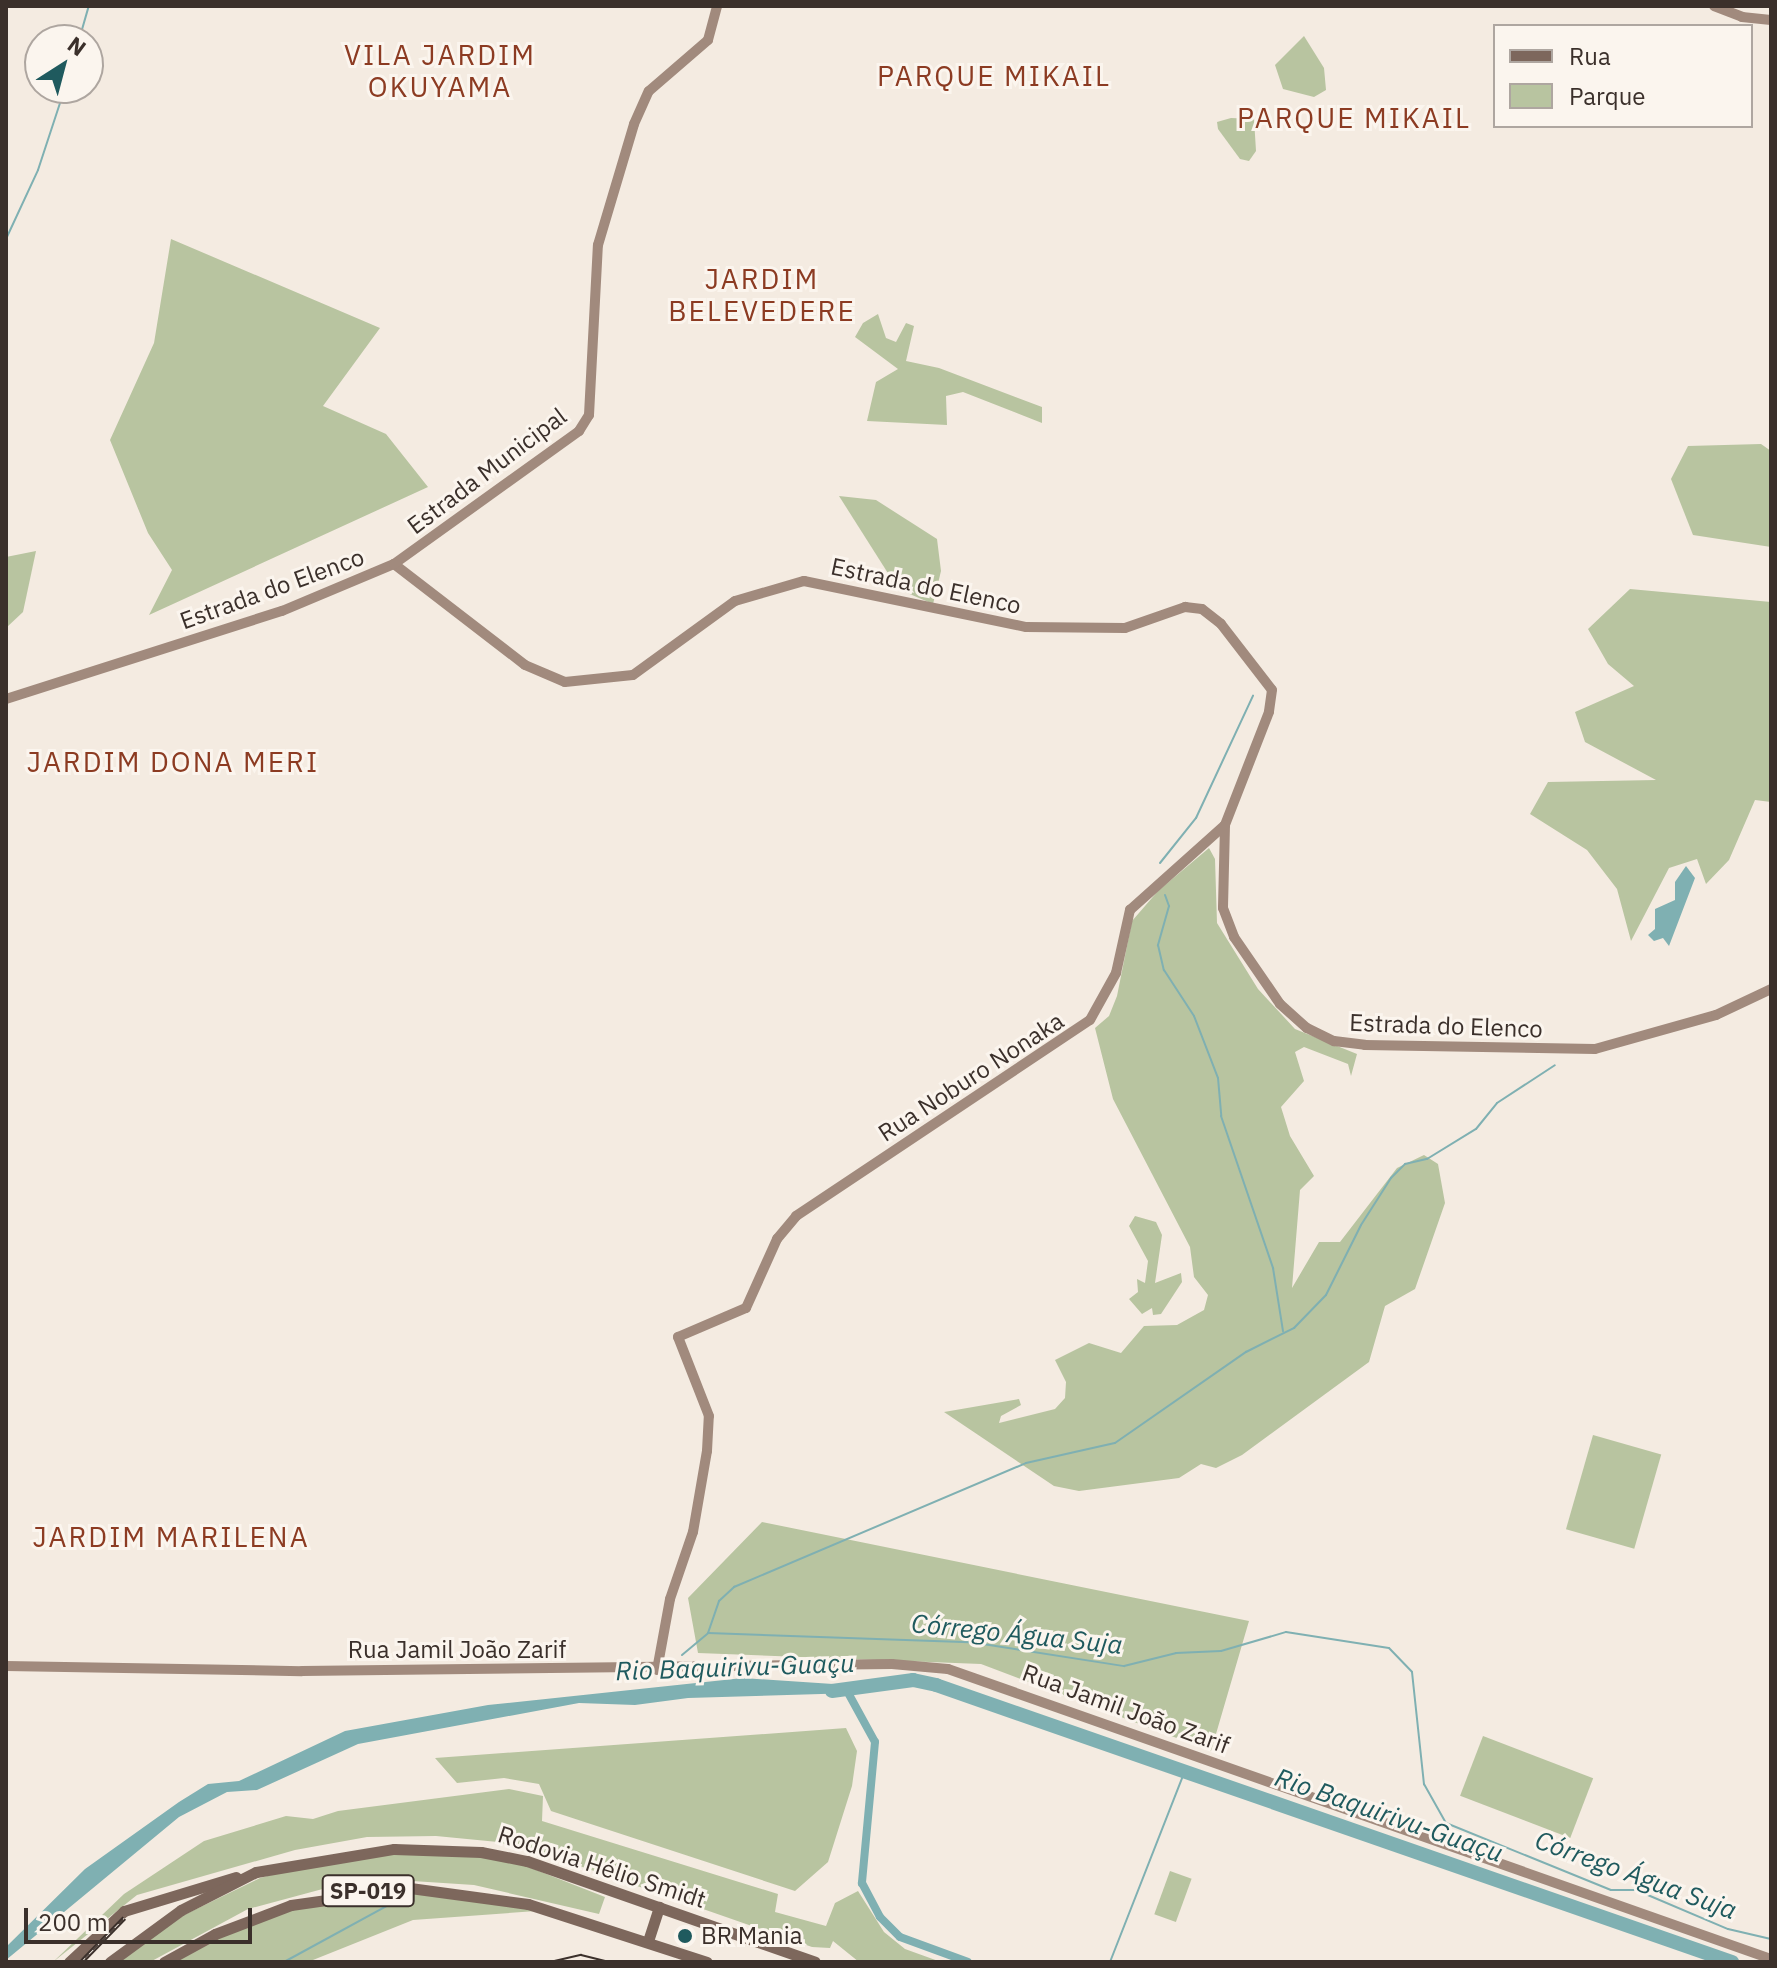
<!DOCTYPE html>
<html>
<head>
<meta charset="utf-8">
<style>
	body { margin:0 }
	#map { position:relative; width:1777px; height:1968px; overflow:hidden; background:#f4ebe1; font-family:"IBM Plex Sans",sans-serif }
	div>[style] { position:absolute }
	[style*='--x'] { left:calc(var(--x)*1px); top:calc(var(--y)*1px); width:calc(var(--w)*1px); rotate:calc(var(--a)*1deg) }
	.green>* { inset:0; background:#b8c4a0; transform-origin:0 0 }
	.water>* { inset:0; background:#7fb0b2 }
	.stream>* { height:2px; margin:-1px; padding:0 1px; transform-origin:1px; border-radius:1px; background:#7fb0b2 }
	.canal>* { height:8px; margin:-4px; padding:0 4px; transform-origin:4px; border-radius:4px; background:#7fb0b2 }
	.river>* { height:14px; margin:-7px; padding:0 7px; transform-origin:7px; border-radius:7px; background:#7fb0b2 }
	.secondary>* { height:10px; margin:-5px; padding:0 5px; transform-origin:5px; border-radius:5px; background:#a18a7d }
	.primary>* { height:11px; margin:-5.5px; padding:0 5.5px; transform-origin:5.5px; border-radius:5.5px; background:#7d675c }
	.tram>* { height:2px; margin:-1px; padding:0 1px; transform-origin:1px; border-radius:1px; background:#3b302b }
	.rail>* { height:5px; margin-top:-2.5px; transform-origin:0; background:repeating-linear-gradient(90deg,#fbf5ee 0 6px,#3b302b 0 12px); box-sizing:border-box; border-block:2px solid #3b302b }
	.dots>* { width:22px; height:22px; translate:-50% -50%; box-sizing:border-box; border:4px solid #fbf5ee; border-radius:50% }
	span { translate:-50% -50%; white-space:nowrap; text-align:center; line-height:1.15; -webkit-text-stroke:6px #fbf5ee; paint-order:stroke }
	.shield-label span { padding:2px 6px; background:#fbf5ee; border:2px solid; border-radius:6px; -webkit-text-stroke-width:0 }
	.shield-label { font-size:22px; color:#3b302b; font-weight:700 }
	.street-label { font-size:24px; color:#3b302b }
	.poi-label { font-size:24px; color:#3b302b }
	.left { translate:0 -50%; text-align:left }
	.water-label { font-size:26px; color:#1f5a5e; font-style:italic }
	.quarter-label { font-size:28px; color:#8c3b22; letter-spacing:2px }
	.frame { position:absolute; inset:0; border:8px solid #3b302b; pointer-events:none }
	.legend { position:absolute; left:1493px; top:24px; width:260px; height:104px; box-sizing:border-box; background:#fbf5ee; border:2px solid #aea6a0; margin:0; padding:10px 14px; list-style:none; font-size:24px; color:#3b302b }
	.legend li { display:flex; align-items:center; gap:16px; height:40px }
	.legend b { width:40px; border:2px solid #aea6a0 }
	.north { position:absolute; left:24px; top:24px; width:80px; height:80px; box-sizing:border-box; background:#fbf5ee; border:2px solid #aea6a0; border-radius:50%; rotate:36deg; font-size:22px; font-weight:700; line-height:32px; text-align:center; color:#3b302b }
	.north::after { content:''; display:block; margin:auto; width:28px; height:36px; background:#1f5a5e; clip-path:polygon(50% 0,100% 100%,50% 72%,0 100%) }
	.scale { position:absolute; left:24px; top:1908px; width:228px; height:36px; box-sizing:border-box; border:4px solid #3b302b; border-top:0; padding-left:10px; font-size:24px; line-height:28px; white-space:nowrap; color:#3b302b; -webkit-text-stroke:6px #fbf5ee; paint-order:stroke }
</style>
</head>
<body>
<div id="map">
	<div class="green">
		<i style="clip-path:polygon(1304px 36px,1324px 68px,1326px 90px,1314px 97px,1283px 89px,1275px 65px)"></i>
		<i style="clip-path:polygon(1231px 118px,1254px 119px,1256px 151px,1249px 161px,1240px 159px,1218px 129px,1217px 122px)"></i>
		<i style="clip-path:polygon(171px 239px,380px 328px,323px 406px,386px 434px,428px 487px,149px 615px,172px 570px,148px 533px,110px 440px,154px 343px)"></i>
		<i style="clip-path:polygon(878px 314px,886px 338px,896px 342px,906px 323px,914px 326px,906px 361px,939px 368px,1042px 407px,1042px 423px,963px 392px,946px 396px,947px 425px,867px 421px,876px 382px,898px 369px,855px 337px,863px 323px)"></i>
		<i style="clip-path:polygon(1761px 444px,1771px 451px,1771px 547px,1693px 535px,1671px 479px,1688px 446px)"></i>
		<i style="clip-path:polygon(839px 496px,876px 500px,937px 539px,941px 571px,933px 604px,898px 589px)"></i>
		<i style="clip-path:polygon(36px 551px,23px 612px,6px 628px,6px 557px)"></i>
		<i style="clip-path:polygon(1630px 589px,1771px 602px,1771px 802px,1755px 800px,1729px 860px,1706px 884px,1697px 859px,1669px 868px,1631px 941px,1617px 889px,1587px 850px,1530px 814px,1548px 782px,1656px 780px,1585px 742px,1575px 712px,1634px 686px,1608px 664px,1588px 629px)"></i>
		<i style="clip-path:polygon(1209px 848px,1215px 859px,1217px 923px,1258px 989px,1295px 1029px,1357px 1054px,1351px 1076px,1348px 1064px,1304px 1047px,1295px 1052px,1304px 1081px,1281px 1107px,1290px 1136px,1314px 1176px,1300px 1190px,1292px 1288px,1319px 1242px,1340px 1242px,1397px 1168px,1424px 1155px,1438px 1164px,1445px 1203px,1415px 1289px,1385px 1306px,1369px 1362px,1242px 1455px,1216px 1468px,1201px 1464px,1179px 1478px,1079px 1491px,1054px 1486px,944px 1412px,1019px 1399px,1021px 1405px,1001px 1416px,999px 1423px,1055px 1409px,1065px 1398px,1066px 1382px,1055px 1360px,1089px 1343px,1121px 1353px,1144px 1326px,1177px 1325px,1204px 1310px,1208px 1295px,1194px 1277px,1190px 1247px,1113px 1099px,1095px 1028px,1109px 1016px,1117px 996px,1132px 921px,1158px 891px)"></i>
		<i style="clip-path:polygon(1135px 1216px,1156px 1222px,1162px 1235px,1155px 1283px,1181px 1273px,1182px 1282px,1161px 1314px,1153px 1315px,1152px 1308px,1142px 1314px,1129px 1299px,1138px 1292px,1137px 1279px,1145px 1283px,1148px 1261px,1129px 1226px)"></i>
		<i style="left:1593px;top:1435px;width:71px;height:98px;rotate:16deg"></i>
		<i style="clip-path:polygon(762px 1522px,1249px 1621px,1211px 1751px,981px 1664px,698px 1653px,688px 1598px)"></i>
		<i style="clip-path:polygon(846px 1728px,857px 1751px,852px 1786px,828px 1862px,795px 1891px,551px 1811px,539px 1784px,504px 1778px,457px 1783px,435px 1758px)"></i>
		<i style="left:1483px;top:1736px;width:118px;height:64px;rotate:21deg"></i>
		<i style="clip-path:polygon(509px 1789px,543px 1796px,542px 1821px,778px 1894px,775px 1912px,826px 1926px,835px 1903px,858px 1891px,884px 1932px,905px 1949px,941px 1962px,859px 1962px,833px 1941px,830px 1948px,812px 1947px,551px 1856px,498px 1842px,436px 1836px,367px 1837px,295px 1850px,137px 1895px,53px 1962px,124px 1894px,204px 1841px,286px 1816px,313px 1819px,338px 1811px)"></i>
		<i style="clip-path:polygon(393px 1852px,482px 1857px,526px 1866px,605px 1897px,599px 1914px,474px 1885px,397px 1880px,330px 1887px,248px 1909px,150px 1962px,118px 1962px,184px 1915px,260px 1878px,319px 1862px)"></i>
		<i style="left:1170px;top:1871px;width:23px;height:46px;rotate:20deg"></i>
		<i style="clip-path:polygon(411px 1893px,480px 1899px,536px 1911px,413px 1920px,308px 1962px,175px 1962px,198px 1947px,286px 1911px)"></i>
	</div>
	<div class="water">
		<i style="clip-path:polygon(1686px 866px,1695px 878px,1669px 946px,1663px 938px,1654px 941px,1648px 935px,1655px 929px,1655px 909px,1675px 900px,1675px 882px)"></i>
		<i style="clip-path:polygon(743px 1678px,848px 1685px,855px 1693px,688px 1698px,635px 1705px,579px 1703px,358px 1744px,257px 1790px,227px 1792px,179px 1817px,6px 1960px,6px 1947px,85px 1869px,179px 1802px,208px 1784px,239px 1781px,345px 1731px,488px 1705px)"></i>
	</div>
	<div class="stream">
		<i style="--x:79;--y:40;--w:35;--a:-74"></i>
		<i style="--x:6;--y:239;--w:76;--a:-65.1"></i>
		<i style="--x:38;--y:170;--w:86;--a:-71.8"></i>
		<i style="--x:1160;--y:863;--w:58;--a:-51.3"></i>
		<i style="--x:1196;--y:818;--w:135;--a:-65"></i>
		<i style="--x:1165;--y:895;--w:12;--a:70"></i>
		<i style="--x:1169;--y:906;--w:41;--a:105.8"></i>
		<i style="--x:1158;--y:945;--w:26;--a:77"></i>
		<i style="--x:1164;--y:970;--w:55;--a:56.9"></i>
		<i style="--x:1194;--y:1016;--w:66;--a:68.8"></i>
		<i style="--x:1218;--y:1078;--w:38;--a:85"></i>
		<i style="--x:1221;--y:1116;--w:161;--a:71.1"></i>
		<i style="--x:1273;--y:1268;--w:64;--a:81"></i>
		<i style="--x:708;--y:1633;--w:34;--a:-71"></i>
		<i style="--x:719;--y:1601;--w:21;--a:-43"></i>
		<i style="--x:734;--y:1587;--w:317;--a:-23"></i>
		<i style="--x:1026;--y:1463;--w:91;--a:-12.7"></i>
		<i style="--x:1115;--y:1443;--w:160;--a:-34.8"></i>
		<i style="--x:1246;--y:1352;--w:54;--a:-26.6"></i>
		<i style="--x:1294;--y:1328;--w:46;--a:-45.9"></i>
		<i style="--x:1326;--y:1295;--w:78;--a:-63.4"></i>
		<i style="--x:1361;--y:1225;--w:56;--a:-57.4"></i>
		<i style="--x:1391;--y:1178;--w:20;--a:-45"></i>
		<i style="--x:1405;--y:1164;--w:23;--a:-13"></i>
		<i style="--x:1427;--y:1159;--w:57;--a:-31.5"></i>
		<i style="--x:1476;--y:1129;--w:33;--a:-51"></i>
		<i style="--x:1497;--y:1103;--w:69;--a:-33.2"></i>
		<i style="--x:682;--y:1655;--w:34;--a:-40"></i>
		<i style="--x:708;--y:1633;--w:262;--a:2"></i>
		<i style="--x:970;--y:1642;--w:156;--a:8.9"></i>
		<i style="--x:1124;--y:1666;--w:54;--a:-14"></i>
		<i style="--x:1176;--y:1653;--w:45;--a:-2.5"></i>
		<i style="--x:1221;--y:1651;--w:68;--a:-16.3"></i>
		<i style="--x:1286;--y:1632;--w:104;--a:8.8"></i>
		<i style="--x:1389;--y:1648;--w:33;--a:46"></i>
		<i style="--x:1412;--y:1672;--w:113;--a:83.9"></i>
		<i style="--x:1424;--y:1784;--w:45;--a:60.6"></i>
		<i style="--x:1446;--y:1823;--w:178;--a:22.1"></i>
		<i style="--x:1611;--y:1890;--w:25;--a:0"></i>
		<i style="--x:1636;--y:1890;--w:100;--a:23"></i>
		<i style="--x:1728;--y:1929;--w:44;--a:13.1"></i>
		<i style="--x:284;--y:1962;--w:123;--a:-28.6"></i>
		<i style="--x:1110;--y:1962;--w:205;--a:-68.6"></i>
	</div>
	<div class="canal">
		<i style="--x:846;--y:1689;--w:60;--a:61.3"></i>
		<i style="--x:875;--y:1742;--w:142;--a:95.3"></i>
		<i style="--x:862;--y:1883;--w:38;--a:62"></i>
		<i style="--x:880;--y:1917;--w:28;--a:45"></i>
		<i style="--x:900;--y:1937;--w:72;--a:20.2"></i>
	</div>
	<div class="river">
		<i style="--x:832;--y:1691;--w:82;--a:-7.7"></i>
		<i style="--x:913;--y:1680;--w:24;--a:12"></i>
		<i style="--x:936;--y:1685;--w:843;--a:19.19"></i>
	</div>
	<div class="secondary">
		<i style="--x:1714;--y:6;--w:30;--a:21"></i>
		<i style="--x:1742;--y:17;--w:29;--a:6"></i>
		<i style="--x:394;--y:564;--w:165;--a:37.6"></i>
		<i style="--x:525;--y:665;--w:43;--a:23"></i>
		<i style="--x:565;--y:682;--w:68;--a:-5.9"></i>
		<i style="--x:633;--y:675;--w:126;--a:-36"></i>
		<i style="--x:735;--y:601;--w:72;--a:-16.2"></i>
		<i style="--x:804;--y:581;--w:227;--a:11.7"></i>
		<i style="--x:1026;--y:627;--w:99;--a:0.6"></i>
		<i style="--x:1125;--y:628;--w:64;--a:-19.3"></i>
		<i style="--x:1185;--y:607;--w:17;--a:7"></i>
		<i style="--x:1202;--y:609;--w:24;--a:38"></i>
		<i style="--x:1221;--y:624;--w:83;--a:52.3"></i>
		<i style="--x:1272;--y:690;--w:22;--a:98"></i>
		<i style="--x:1269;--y:712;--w:121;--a:111.3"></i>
		<i style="--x:1225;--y:825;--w:83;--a:91.4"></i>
		<i style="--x:1223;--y:908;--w:31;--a:69"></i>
		<i style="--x:1234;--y:937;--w:81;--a:55.5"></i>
		<i style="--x:1280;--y:1004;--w:36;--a:42"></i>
		<i style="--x:1307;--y:1028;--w:30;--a:26"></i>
		<i style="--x:1334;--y:1041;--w:31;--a:7"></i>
		<i style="--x:1365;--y:1045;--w:230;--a:1"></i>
		<i style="--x:1595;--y:1049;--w:126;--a:-15.7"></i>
		<i style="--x:1716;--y:1015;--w:61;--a:-25.3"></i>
		<i style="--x:6;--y:699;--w:290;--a:-17.7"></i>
		<i style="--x:282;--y:611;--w:121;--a:-22.8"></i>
		<i style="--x:394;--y:564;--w:228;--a:-35.7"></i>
		<i style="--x:579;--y:431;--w:19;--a:-58"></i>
		<i style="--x:589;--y:415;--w:170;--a:-87"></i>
		<i style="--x:598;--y:245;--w:126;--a:-73.4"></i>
		<i style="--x:634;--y:124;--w:36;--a:-66"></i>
		<i style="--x:649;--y:91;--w:78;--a:-40.8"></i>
		<i style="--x:708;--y:40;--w:35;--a:-75"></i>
		<i style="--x:6;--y:1666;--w:296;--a:1"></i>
		<i style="--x:302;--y:1671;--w:590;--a:-0.68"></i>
		<i style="--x:892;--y:1664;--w:56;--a:5.1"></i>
		<i style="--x:948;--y:1669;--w:873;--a:19.41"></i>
		<i style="--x:657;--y:1670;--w:72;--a:-79.6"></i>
		<i style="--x:670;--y:1599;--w:71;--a:-71.1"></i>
		<i style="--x:693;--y:1532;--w:82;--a:-80.2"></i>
		<i style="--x:707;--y:1451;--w:35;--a:-87"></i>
		<i style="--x:709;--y:1416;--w:85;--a:-111.4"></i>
		<i style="--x:678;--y:1337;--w:74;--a:-23.1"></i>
		<i style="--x:746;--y:1308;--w:76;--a:-65.8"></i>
		<i style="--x:777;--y:1239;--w:30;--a:-50"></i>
		<i style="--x:796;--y:1216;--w:353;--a:-33.7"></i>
		<i style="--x:1090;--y:1020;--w:54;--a:-61"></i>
		<i style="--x:1116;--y:973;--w:65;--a:-77.5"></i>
		<i style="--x:1130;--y:910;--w:127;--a:-41.8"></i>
	</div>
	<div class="primary">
		<i style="--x:648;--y:1941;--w:36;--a:-72"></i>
		<i style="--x:69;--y:1962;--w:75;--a:-42.8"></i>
		<i style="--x:124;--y:1911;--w:117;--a:-16.9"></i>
		<i style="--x:110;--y:1962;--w:88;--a:-36.2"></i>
		<i style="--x:181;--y:1910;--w:84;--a:-26.9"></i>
		<i style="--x:256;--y:1872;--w:140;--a:-9.5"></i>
		<i style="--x:394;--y:1849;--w:87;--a:2"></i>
		<i style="--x:481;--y:1852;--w:47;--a:11.1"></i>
		<i style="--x:527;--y:1861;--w:305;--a:19.3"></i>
		<i style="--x:164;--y:1962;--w:58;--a:-28.8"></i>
		<i style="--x:215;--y:1934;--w:81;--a:-20.9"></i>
		<i style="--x:291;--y:1905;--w:120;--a:-8.1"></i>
		<i style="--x:410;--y:1888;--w:119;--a:7.7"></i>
		<i style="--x:528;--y:1904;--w:188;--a:18"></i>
	</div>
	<div class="tram">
		<i style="--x:550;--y:1962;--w:32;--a:-13"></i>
		<i style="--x:581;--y:1955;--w:29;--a:14"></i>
	</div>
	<div class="rail">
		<i style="--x:81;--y:1962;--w:62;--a:-45.7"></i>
	</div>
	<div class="dots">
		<i style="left:685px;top:1936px;background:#1f5a5e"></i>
	</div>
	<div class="shield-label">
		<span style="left:368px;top:1891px">SP-019</span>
	</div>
	<div class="street-label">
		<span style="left:487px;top:471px;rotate:-37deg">Estrada Municipal</span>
		<span style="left:926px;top:586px;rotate:12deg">Estrada do Elenco</span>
		<span style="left:272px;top:589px;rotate:-20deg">Estrada do Elenco</span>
		<span style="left:1446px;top:1026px;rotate:2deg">Estrada do Elenco</span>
		<span style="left:971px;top:1077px;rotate:-33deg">Rua Noburo Nonaka</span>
		<span style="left:457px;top:1650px">Rua Jamil João Zarif</span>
		<span style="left:1126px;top:1709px;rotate:20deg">Rua Jamil João Zarif</span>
		<span style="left:602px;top:1867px;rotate:18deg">Rodovia Hélio Smidt</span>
	</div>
	<div class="poi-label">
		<span class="left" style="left:701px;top:1936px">BR Mania</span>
	</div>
	<div class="water-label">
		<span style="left:1017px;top:1634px;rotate:6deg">Córrego Água Suja</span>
		<span style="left:735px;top:1667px;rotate:-2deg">Rio Baquirivu-Guaçu</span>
		<span style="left:1389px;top:1815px;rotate:19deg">Rio Baquirivu-Guaçu</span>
		<span style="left:1636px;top:1875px;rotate:20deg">Córrego Água Suja</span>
	</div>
	<div class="quarter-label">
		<span style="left:440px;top:71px">VILA JARDIM<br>OKUYAMA</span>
		<span style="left:994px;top:76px">PARQUE MIKAIL</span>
		<span style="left:1354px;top:118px">PARQUE MIKAIL</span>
		<span style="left:762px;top:295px">JARDIM<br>BELEVEDERE</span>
		<span style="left:173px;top:762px">JARDIM DONA MERI</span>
		<span style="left:171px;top:1537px">JARDIM MARILENA</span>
	</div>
	<div class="frame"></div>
	<ul class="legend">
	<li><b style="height:10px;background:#7d675c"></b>Rua</li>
	<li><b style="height:22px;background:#b8c4a0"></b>Parque</li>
	</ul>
	<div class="north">N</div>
	<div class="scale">200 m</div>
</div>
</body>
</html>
